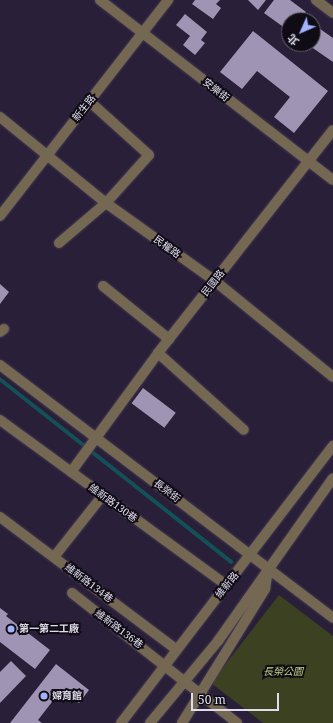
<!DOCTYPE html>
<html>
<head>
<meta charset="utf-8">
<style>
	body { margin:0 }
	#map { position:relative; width:333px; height:723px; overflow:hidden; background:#291f38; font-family:"Noto Serif","Noto Sans TC",serif }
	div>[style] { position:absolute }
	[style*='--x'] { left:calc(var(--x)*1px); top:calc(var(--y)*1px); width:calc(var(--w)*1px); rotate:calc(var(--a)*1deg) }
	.green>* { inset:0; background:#3c4221 }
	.stream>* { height:3.5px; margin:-1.75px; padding:0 1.75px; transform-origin:1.75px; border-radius:1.75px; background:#125158 }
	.building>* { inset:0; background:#9f94b3; transform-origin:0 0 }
	.roads { filter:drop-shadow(0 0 1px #433951) drop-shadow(0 0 1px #433951) }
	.minor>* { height:10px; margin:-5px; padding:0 5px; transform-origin:5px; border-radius:5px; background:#756853 }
	.dots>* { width:11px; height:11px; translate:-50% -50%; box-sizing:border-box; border:2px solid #100c16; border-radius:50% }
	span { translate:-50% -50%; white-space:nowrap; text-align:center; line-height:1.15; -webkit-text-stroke:4px #100c16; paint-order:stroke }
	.street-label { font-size:10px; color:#e1dcec }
	.poi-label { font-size:10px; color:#e1dcec; font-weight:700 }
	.left { translate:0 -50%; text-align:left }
	.park-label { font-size:10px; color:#c3d381; font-style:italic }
	.north { position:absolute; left:281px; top:12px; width:40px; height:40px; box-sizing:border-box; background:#100c16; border:1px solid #645f6c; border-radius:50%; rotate:225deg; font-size:11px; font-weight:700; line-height:16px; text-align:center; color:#e1dcec }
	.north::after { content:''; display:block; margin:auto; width:14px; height:18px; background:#a1b3fd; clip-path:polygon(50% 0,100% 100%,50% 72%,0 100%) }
	.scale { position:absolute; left:191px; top:693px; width:88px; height:18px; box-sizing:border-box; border:2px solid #e1dcec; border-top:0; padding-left:5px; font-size:12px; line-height:14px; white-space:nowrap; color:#e1dcec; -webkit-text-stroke:3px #100c16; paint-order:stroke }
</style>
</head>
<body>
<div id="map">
	<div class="green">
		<i style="clip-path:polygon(279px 595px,333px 636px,333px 723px,263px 723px,211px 683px)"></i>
	</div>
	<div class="stream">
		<i style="--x:0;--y:379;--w:295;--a:38.3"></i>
	</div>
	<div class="building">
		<i style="clip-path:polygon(195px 0,220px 0,216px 4px,221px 8px,213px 19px,192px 4px)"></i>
		<i style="clip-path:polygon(248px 0,266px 0,258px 10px)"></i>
		<i style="clip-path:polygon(274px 0,290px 0,306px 12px,300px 20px,289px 20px,289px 31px,264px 13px)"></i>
		<i style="clip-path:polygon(185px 14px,207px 32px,201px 40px,205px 43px,195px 55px,183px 45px,190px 36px,176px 25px)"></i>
		<i style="clip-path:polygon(313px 24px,333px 38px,333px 62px,307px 44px,313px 44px)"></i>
		<i style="clip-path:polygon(253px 31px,328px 91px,294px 133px,274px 117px,290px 97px,257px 71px,242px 89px,220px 72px)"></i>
		<i style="clip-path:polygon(0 284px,9px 292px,0 304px)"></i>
		<i style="left:143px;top:388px;width:41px;height:19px;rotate:37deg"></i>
		<i style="clip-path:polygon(0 608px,8px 614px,6px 616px,50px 650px,35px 669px,0 642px)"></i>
		<i style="clip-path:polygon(11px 661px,26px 676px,0 703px,0 672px)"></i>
		<i style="clip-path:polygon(56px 664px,89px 690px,79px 703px,62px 689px,38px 720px,42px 723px,10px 723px)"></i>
	</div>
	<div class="roads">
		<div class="minor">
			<i style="--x:100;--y:0;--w:294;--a:37.7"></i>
			<i style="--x:316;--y:0;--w:21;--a:37"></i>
			<i style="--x:0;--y:117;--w:136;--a:39.1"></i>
			<i style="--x:106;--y:203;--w:134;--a:35.6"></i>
			<i style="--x:215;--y:281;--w:152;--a:39.1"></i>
			<i style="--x:0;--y:216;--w:274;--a:-52.1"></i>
			<i style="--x:59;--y:243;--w:62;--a:-40.4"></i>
			<i style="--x:106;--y:203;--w:64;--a:-48.1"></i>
			<i style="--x:149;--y:155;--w:81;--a:-138"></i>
			<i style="--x:103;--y:286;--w:85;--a:38.8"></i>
			<i style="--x:0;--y:332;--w:5;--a:-37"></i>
			<i style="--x:158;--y:353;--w:115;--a:41.8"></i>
			<i style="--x:0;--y:365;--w:418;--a:37.2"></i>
			<i style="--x:0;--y:420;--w:280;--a:36.1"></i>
			<i style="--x:71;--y:472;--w:147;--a:-53.8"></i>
			<i style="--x:158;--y:353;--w:283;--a:-51.9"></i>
			<i style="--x:0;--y:517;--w:221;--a:36.9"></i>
			<i style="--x:54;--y:557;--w:79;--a:-51.7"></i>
			<i style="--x:72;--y:593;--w:210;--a:38.2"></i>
			<i style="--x:121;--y:723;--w:349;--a:-52.6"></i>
			<i style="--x:150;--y:723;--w:107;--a:-50.3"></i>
			<i style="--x:218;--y:641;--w:199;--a:-54.8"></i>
			<i style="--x:182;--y:723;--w:158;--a:-58.2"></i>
			<i style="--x:265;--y:589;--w:18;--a:-81"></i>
		</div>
	</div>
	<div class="dots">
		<i style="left:11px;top:629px;background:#a1b3fd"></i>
		<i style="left:44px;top:696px;background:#a1b3fd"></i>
	</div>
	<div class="street-label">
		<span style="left:216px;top:90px;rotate:38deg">安樂街</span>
		<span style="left:84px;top:108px;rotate:-52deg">新生路</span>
		<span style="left:167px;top:247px;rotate:36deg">民權路</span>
		<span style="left:213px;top:283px;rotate:-52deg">民國路</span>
		<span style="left:167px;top:491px;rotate:37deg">長榮街</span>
		<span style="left:113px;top:503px;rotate:36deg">維新路130巷</span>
		<span style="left:89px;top:583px;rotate:37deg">維新路134巷</span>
		<span style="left:227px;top:585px;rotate:-51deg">維新路</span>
		<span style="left:119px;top:629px;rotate:37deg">維新路136巷</span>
	</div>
	<div class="poi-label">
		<span class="left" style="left:19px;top:629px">第一第二工廠</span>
		<span class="left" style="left:52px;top:696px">婦育館</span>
	</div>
	<div class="park-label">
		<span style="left:283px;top:672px">長榮公園</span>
	</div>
	<div class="north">北</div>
	<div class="scale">50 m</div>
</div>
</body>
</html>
